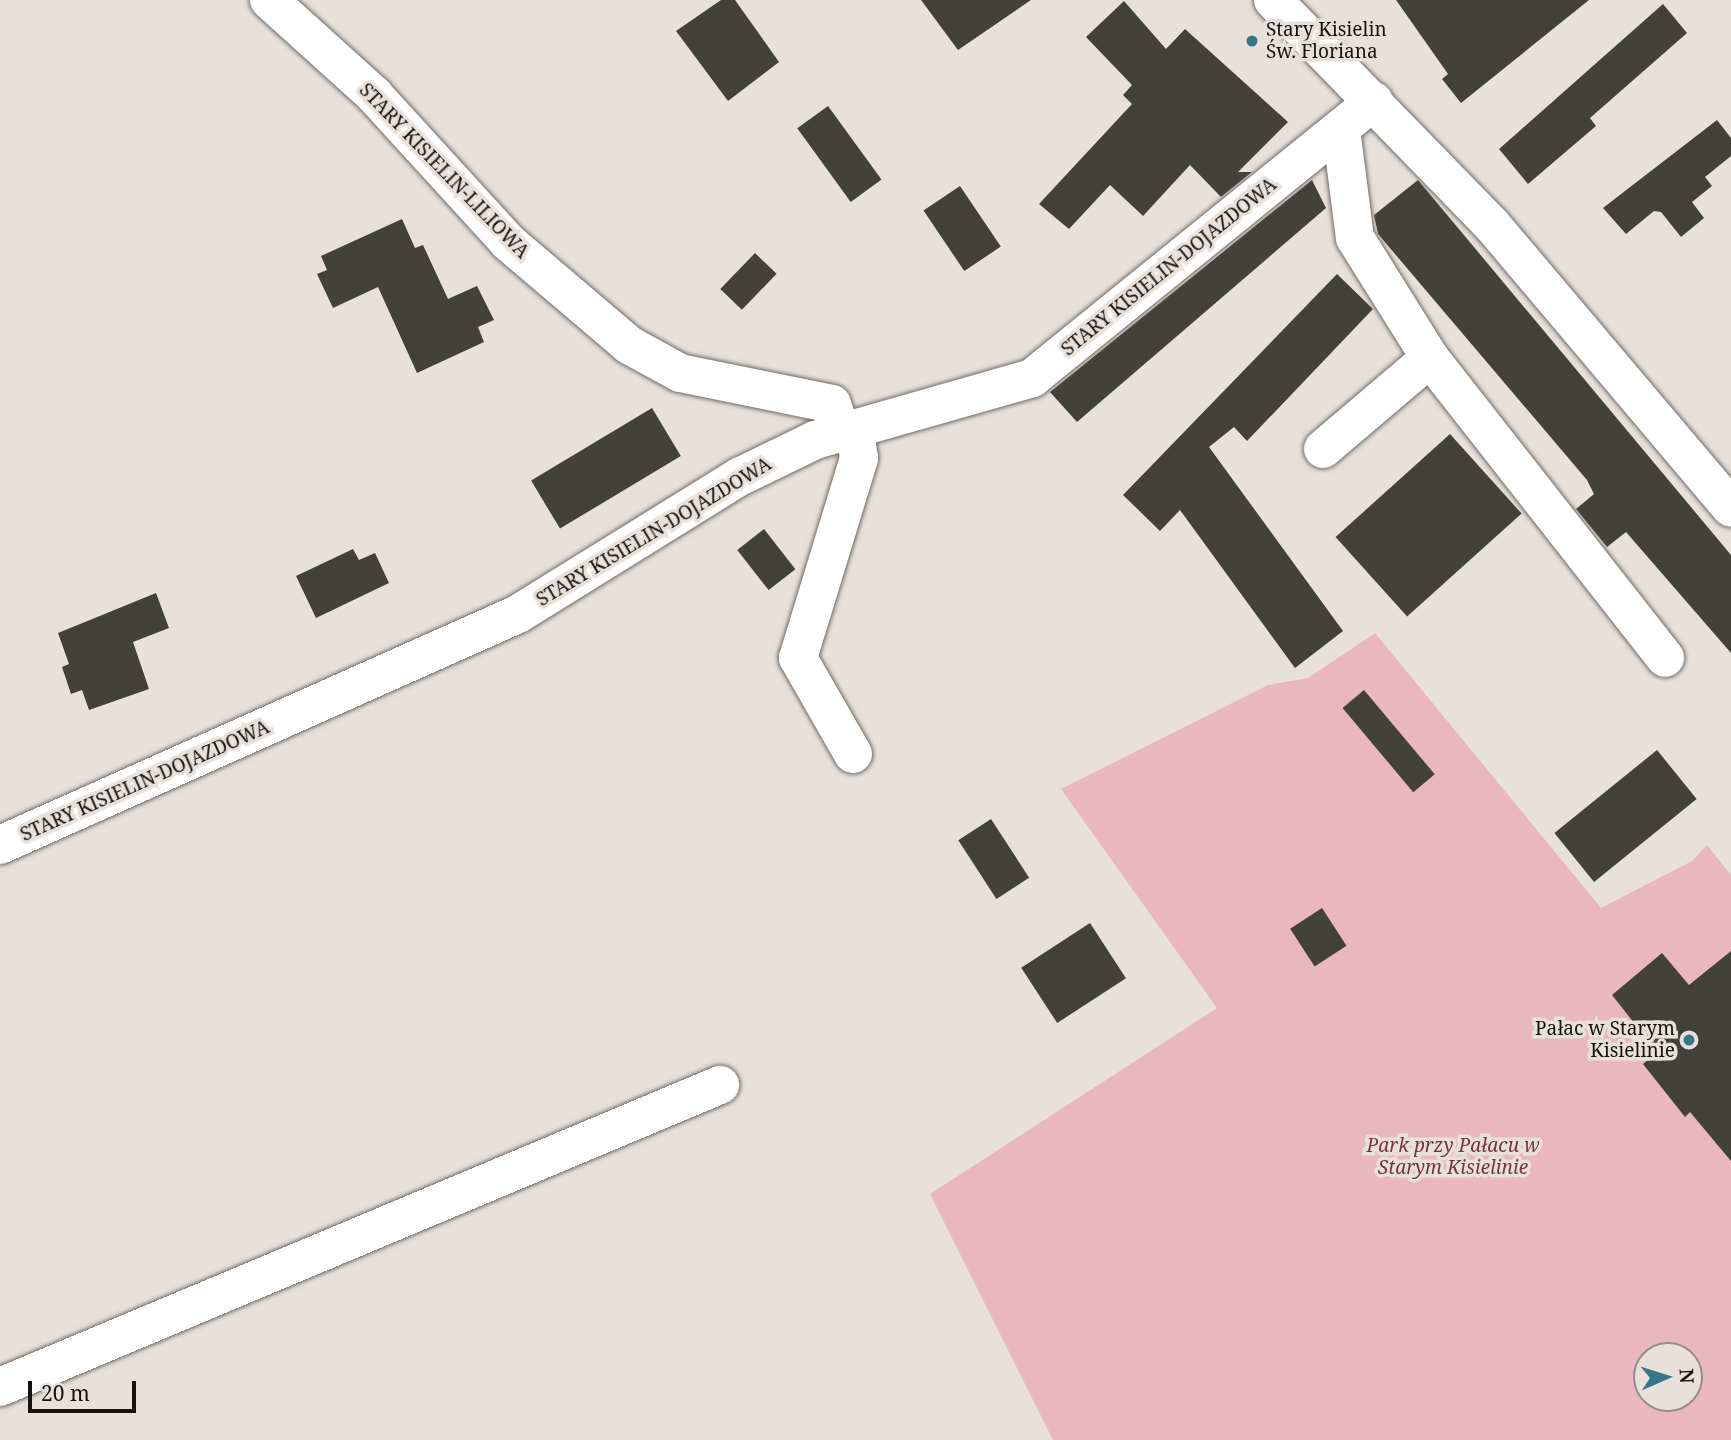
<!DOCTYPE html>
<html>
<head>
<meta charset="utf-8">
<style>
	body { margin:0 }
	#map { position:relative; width:1731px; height:1440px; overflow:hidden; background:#e8e1db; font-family:"Noto Serif",serif }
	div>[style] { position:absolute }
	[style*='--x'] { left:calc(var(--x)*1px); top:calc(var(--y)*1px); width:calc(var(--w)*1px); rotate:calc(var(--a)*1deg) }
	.green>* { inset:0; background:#eab7c0 }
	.building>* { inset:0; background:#42413a; transform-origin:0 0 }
	.roads { filter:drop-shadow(0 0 2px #716b66) drop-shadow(0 0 2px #716b66) }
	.minor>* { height:38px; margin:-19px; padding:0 19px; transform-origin:19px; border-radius:19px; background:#fff }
	.dots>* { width:19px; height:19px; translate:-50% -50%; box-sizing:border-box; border:4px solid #e8e1db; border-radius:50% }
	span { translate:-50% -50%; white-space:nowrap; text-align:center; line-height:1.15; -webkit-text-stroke:7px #e8e1db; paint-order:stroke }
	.poi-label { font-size:19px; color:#151310 }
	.left { translate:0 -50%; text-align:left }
	.right { translate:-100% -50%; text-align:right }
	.street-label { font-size:19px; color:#151310 }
	.park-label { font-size:19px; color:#773244; font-style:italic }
	.north { position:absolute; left:1633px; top:1342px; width:70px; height:70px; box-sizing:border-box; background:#e8e1db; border:2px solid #948f8a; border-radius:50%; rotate:87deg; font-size:19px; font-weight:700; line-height:28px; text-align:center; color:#151310 }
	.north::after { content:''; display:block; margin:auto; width:24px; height:32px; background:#367889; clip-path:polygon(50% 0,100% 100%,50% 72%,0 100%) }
	.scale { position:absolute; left:28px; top:1381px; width:108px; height:32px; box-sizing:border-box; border:4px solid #151310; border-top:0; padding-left:9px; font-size:21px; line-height:24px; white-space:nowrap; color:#151310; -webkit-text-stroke:5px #e8e1db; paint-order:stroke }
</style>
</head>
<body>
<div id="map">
	<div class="green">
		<i style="clip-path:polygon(evenodd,1375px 633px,1601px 908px,1692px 861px,1707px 845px,1731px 875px,1731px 1440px,1053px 1440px,930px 1194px,1217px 1008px,1061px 789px,1268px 685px,1308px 678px,1375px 633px,1647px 1356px,1689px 1356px,1689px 1398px,1647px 1398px,1647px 1356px)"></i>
	</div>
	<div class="building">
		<i style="clip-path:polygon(721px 0,735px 0,779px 62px,728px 101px,676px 31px)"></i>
		<i style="clip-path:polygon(921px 0,1031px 0,958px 50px)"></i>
		<i style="clip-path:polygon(1396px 0,1589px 0,1461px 103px,1442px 79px,1448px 74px)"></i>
		<i style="clip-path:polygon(1124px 1px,1166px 49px,1185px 29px,1288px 122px,1238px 172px,1252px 172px,1221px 197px,1190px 165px,1143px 216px,1110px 185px,1069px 229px,1039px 204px,1132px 104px,1123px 95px,1132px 85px,1086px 37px)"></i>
		<i style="clip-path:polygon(1663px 4px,1687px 33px,1590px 118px,1596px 126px,1528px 184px,1499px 149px)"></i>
		<i style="left:828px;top:106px;width:91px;height:38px;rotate:54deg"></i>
		<i style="clip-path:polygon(1717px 120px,1731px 138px,1731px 156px,1705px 177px,1712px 186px,1692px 202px,1704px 218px,1681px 237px,1661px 212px,1654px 211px,1626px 234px,1603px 208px)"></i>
		<i style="clip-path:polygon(1312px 180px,1326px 208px,1077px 422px,1050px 392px)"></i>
		<i style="clip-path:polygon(1418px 180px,1731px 555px,1731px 653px,1626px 532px,1607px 547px,1576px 509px,1594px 494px,1587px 480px,1378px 234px,1374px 215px)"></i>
		<i style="left:960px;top:186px;width:73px;height:44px;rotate:56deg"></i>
		<i style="clip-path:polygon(402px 219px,415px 248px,423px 245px,448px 299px,477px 286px,494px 320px,478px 327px,484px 342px,417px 373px,378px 287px,333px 308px,317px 274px,327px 270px,321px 256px)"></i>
		<i style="left:755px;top:253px;width:30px;height:50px;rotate:44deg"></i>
		<i style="clip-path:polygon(1337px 274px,1373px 309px,1247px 441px,1234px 427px,1209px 447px,1343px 631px,1295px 668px,1180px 510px,1160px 531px,1123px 495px)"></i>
		<i style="left:652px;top:408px;width:56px;height:141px;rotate:59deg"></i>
		<i style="left:1450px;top:434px;width:107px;height:154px;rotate:48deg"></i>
		<i style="left:764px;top:529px;width:51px;height:34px;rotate:52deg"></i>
		<i style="clip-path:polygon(353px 549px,359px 560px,375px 553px,389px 583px,316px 618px,296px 576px)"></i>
		<i style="clip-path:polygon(156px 593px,169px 628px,133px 642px,149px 689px,89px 710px,82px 690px,71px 694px,62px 667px,69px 664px,58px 633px)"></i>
		<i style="left:1364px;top:690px;width:110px;height:28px;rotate:50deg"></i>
		<i style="left:1657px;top:750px;width:63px;height:132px;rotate:51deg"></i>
		<i style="left:991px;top:819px;width:70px;height:39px;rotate:57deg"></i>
		<i style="left:1322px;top:908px;width:45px;height:38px;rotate:57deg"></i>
		<i style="left:1090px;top:923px;width:66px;height:82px;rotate:57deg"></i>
		<i style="clip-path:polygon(1731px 951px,1731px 1161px,1690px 1112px,1685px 1117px,1643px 1064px,1657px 1052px,1612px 995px,1662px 953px,1689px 985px)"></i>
	</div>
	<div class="roads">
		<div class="minor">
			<i style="--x:269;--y:0;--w:142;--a:42.1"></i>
			<i style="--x:374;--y:95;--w:199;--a:47.6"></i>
			<i style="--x:508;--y:242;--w:159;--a:40.4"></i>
			<i style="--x:629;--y:345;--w:58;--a:28.8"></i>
			<i style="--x:680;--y:373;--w:155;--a:11.5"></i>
			<i style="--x:832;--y:404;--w:29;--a:72"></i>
			<i style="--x:1273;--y:0;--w:314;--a:45.8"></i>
			<i style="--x:1492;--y:225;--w:370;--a:49.8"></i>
			<i style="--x:1341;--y:129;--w:110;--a:82.7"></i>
			<i style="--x:1355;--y:238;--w:142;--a:58"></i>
			<i style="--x:1430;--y:358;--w:381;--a:51.9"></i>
			<i style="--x:1323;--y:449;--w:140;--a:-40.4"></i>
			<i style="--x:853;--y:754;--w:111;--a:-119.8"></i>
			<i style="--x:798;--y:658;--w:209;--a:-73"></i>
			<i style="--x:859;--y:458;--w:30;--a:-99"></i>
			<i style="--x:0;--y:845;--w:567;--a:-24.03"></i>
			<i style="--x:518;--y:614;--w:262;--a:-31.8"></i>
			<i style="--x:741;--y:476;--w:82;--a:-25.9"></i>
			<i style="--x:815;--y:440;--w:226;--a:-15.9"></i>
			<i style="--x:1032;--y:378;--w:440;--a:-39"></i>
			<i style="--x:0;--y:1387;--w:781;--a:-22.76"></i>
		</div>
	</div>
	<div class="dots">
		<i style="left:1252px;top:41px;background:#367889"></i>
		<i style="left:1689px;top:1040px;background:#367889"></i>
	</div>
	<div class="poi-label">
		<span class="left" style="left:1266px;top:41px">Stary Kisielin<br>Św. Floriana</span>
		<span class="right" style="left:1675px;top:1040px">Pałac w Starym<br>Kisielinie</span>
	</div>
	<div class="street-label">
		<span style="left:444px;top:171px;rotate:46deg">STARY KISIELIN-LILIOWA</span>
		<span style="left:1169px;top:267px;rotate:-39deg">STARY KISIELIN-DOJAZDOWA</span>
		<span style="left:654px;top:532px;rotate:-31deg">STARY KISIELIN-DOJAZDOWA</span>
		<span style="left:145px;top:781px;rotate:-24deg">STARY KISIELIN-DOJAZDOWA</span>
	</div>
	<div class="park-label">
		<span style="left:1453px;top:1157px">Park przy Pałacu w<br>Starym Kisielinie</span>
	</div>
	<div class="north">N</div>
	<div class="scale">20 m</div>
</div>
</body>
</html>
